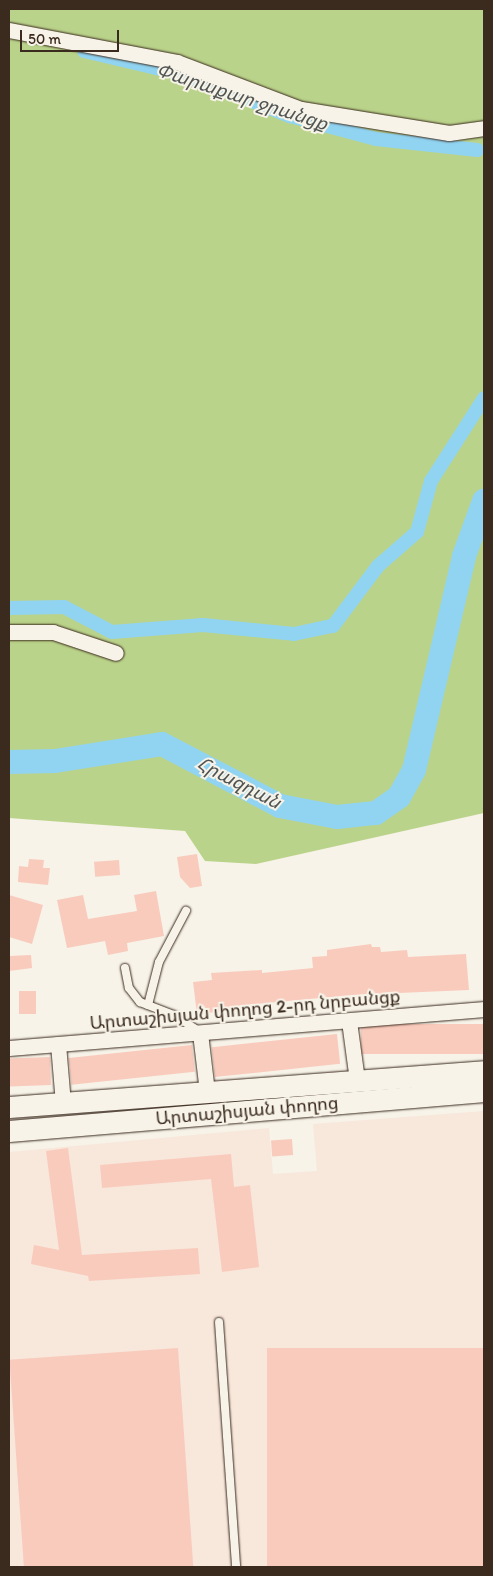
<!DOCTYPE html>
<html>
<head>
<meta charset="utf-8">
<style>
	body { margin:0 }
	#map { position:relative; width:493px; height:1576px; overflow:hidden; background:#f7f3e8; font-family:Itim,"Noto Sans Armenian",sans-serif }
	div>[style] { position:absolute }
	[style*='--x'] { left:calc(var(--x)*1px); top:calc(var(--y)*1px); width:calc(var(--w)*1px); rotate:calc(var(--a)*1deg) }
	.built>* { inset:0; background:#f8e7db }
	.green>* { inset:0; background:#bad38a }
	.canal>* { height:14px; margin:-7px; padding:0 7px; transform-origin:7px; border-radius:7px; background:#91d4f2 }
	.river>* { height:24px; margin:-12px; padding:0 12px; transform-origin:12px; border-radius:12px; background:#91d4f2 }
	.building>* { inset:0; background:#f9cbbd; transform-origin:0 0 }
	.roads { filter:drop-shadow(0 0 1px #3b2a1e) drop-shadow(0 0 1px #3b2a1e) }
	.service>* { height:8px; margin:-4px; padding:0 4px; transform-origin:4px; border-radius:4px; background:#f7f3e8 }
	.minor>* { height:15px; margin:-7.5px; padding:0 7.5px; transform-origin:7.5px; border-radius:7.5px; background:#f7f3e8 }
	.secondary>* { height:21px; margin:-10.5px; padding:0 10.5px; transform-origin:10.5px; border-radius:10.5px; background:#f7f3e8 }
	span { translate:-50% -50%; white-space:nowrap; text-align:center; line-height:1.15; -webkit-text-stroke:4px #f7f3e8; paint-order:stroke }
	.street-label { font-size:18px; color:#3b2a1e }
	.water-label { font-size:19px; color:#505453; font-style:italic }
	.frame { position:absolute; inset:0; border:10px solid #3b2a1e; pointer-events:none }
	.scale { position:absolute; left:20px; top:30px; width:99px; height:22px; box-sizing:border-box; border:2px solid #3b2a1e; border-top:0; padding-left:6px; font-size:15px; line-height:18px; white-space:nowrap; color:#3b2a1e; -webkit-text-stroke:4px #f7f3e8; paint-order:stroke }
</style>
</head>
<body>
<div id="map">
	<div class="built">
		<i style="clip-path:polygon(484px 1111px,484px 1567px,9px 1567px,9px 1152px,269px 1128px,273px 1174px,317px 1171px,313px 1124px)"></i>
	</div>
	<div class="green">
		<i style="clip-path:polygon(9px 9px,484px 9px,484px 813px,256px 864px,205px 861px,185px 831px,9px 818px)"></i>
	</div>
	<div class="canal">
		<i style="--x:84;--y:51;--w:101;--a:13.2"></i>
		<i style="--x:182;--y:74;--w:116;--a:21.3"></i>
		<i style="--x:290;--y:116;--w:89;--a:15"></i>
		<i style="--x:376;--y:139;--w:102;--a:6.2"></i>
		<i style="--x:9;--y:608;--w:55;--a:-1"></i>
		<i style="--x:64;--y:607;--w:54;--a:27.5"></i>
		<i style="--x:112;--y:632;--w:91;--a:-4.4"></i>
		<i style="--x:203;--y:625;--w:91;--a:5.6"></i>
		<i style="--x:294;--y:634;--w:40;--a:-12"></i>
		<i style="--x:333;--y:626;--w:75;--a:-53.1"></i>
		<i style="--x:378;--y:566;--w:52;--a:-41.1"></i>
		<i style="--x:417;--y:532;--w:53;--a:-74.6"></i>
		<i style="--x:431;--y:481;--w:98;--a:-57.4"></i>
	</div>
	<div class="river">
		<i style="--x:9;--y:762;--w:46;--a:-1.2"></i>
		<i style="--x:55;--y:761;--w:108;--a:-9"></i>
		<i style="--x:162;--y:744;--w:133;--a:27.7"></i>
		<i style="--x:280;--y:806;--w:58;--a:10.9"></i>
		<i style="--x:337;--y:817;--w:39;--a:-6"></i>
		<i style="--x:376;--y:813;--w:28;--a:-35"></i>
		<i style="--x:399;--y:797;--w:31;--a:-61"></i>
		<i style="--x:414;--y:770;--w:220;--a:-76.8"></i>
		<i style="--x:464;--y:556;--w:59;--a:-70"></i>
	</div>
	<div class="building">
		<i style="clip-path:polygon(197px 854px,202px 886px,190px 888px,180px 877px,177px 857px)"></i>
		<i style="clip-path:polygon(29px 859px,44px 860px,43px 868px,50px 868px,48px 885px,18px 882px,19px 866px,28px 867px)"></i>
		<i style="left:119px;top:860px;width:15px;height:25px;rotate:86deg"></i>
		<i style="clip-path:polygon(156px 891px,164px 936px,127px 943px,128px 951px,108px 955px,105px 941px,67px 948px,57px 900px,83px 895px,88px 919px,137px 911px,134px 895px)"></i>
		<i style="clip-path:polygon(9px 895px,43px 905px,32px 944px,9px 937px)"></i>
		<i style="clip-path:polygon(371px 944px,372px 947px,380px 947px,381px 952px,407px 950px,408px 957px,466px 954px,469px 990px,352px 995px,234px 1006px,235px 1010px,197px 1014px,193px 982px,212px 980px,211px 973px,262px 970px,262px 973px,313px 968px,312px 957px,327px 956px,327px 950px)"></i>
		<i style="clip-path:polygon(31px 955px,32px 968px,9px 971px,9px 956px)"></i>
		<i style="left:36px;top:991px;width:23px;height:17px;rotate:90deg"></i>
		<i style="left:484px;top:1024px;width:30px;height:123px;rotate:90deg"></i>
		<i style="left:337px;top:1034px;width:30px;height:126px;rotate:84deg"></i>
		<i style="left:192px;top:1045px;width:27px;height:124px;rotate:84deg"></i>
		<i style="left:50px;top:1057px;width:28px;height:41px;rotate:88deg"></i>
		<i style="left:292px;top:1139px;width:16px;height:21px;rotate:86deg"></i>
		<i style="clip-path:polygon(68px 1148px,82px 1255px,198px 1248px,200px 1274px,89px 1281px,88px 1276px,31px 1264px,34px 1245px,59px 1250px,46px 1151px)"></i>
		<i style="clip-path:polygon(231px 1154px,234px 1187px,250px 1185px,259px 1267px,222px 1272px,211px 1179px,102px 1188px,100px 1165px)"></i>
		<i style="left:178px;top:1348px;width:220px;height:169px;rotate:86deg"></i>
		<i style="left:484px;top:1348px;width:219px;height:217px;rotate:90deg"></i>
	</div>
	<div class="roads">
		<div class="service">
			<i style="--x:125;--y:968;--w:20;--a:79"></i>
			<i style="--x:129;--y:988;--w:18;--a:52"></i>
			<i style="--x:140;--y:1002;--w:36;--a:21"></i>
			<i style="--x:174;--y:1015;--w:30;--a:33"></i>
			<i style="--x:148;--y:1005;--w:44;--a:-75.7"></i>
			<i style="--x:159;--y:962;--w:58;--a:-62.1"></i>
			<i style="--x:219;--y:1322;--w:246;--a:86"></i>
		</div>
		<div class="minor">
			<i style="--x:9;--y:30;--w:171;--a:10.8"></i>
			<i style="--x:177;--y:62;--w:133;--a:20.8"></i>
			<i style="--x:301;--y:109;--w:150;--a:9.2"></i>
			<i style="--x:449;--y:133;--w:35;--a:-8"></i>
			<i style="--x:9;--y:632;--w:44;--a:0"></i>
			<i style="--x:53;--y:632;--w:66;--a:18.4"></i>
			<i style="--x:349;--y:1021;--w:60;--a:82.3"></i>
			<i style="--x:200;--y:1033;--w:59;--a:83.2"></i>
			<i style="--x:58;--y:1044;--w:59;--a:85.2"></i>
			<i style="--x:9;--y:1048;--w:477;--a:-4.7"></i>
		</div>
		<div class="secondary">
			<i style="--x:9;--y:1107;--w:476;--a:-4.3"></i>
			<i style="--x:9;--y:1131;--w:477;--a:-4.8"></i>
		</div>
	</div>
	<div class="street-label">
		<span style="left:245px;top:1010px;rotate:-5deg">Արտաշիսյան փողոց 2-րդ նրբանցք</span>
		<span style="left:247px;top:1111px;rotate:-5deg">Արտաշիսյան փողոց</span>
	</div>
	<div class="water-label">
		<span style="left:242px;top:97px;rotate:18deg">Փարաքար ջրանցք</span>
		<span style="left:239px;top:783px;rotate:27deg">Հրազդան</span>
	</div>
	<div class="frame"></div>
	<div class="scale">50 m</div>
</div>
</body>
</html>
